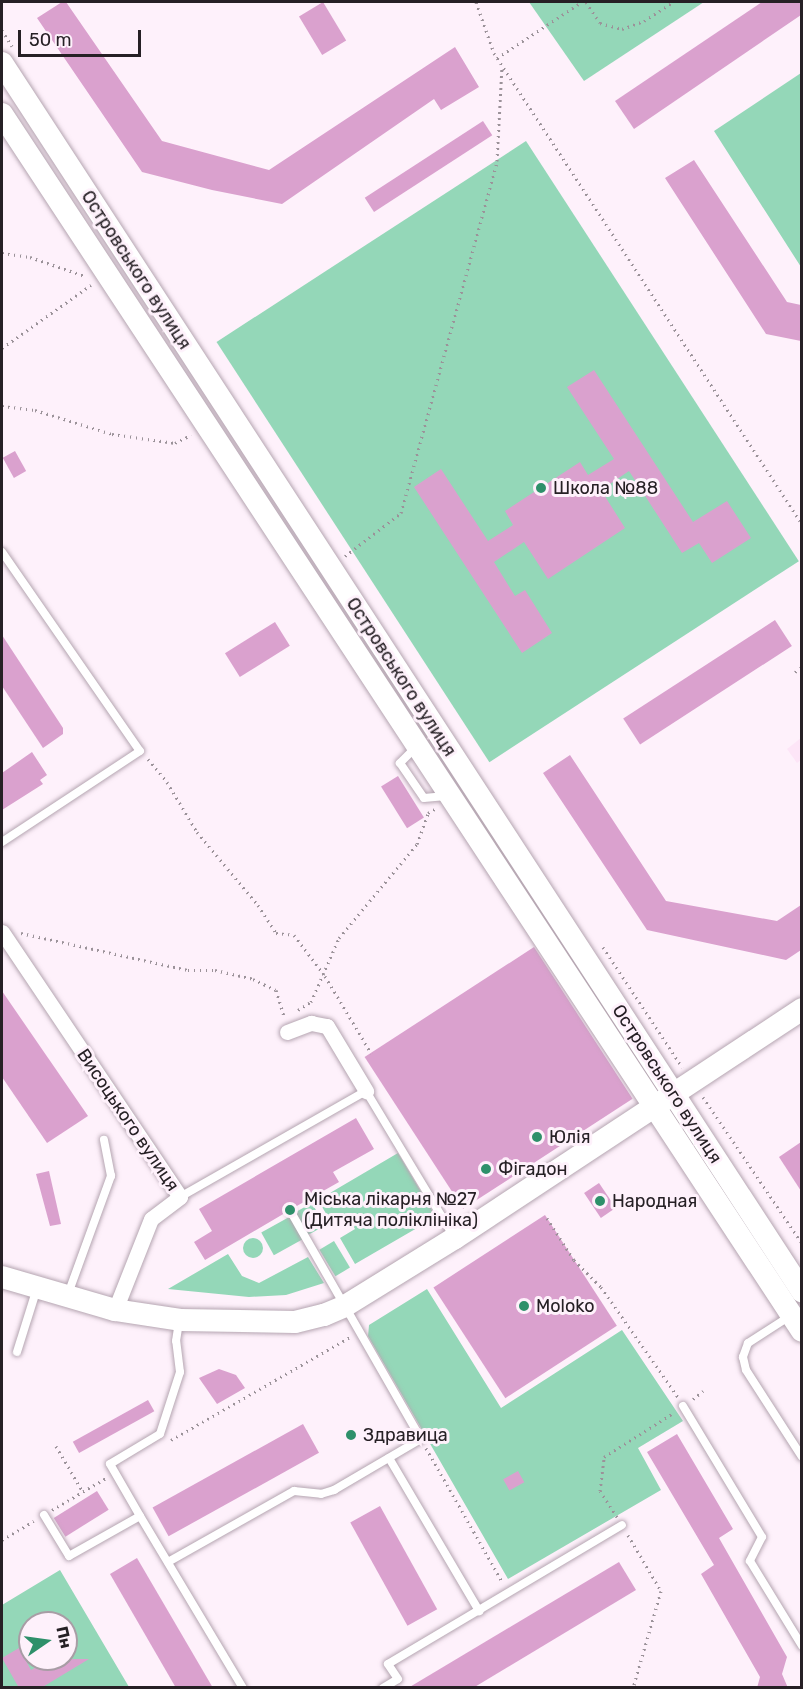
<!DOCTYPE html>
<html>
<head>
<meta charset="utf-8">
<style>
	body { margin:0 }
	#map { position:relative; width:803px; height:1689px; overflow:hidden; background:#fef1fb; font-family:Rubik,sans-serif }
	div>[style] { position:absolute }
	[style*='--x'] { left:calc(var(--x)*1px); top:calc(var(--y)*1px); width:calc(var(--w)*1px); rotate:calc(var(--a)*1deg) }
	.built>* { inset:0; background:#fde5f7 }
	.green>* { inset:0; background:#94d7b8; transform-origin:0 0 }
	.round { border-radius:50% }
	.building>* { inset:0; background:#daa1ce; transform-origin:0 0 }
	.path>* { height:3px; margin-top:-1.5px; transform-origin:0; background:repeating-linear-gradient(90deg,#9b9299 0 1.5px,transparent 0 6px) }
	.roads { filter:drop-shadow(0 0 2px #b5a5b1) drop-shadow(0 0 2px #b5a5b1) }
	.lane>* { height:8px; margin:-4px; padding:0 4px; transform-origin:4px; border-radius:4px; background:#fff }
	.street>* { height:15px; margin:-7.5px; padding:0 7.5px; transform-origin:7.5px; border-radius:7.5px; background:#fff }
	.secondary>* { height:22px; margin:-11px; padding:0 11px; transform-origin:11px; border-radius:11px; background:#fff }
	.dots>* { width:16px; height:16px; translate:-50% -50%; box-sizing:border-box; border:3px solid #fef1fb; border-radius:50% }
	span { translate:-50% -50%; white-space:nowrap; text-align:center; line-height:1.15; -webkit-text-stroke:6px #fef1fb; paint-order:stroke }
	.street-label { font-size:18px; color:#262025 }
	.poi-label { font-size:18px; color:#262025 }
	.left { translate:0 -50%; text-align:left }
	.frame { position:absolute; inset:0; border:3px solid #262025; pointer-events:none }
	.north { position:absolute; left:18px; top:1611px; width:60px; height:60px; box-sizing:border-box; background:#fef1fb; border:2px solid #a89da5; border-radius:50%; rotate:77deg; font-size:16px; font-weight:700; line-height:24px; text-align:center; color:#262025 }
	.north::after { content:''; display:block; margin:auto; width:21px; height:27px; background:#2e906a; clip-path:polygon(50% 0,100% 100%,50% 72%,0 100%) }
	.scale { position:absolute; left:18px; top:30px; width:123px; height:27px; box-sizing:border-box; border:3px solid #262025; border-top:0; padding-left:8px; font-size:18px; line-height:21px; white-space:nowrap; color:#262025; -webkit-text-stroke:4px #fef1fb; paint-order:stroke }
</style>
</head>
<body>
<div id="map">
	<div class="built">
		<i style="clip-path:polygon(801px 738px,801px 760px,797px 763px,787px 749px)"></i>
	</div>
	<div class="green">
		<i style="clip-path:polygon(529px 2px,704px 2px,584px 81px)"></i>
		<i style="clip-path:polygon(801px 73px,801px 72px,801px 267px,714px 131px)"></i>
		<i style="left:526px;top:141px;width:501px;height:369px;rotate:57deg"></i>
		<i style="clip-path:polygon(398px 1153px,436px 1217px,355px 1264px,340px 1238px,355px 1229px,346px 1214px,331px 1222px,318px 1200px)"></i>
		<i style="left:312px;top:1203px;width:26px;height:19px;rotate:61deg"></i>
		<i style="left:291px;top:1216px;width:26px;height:34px;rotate:61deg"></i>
		<i class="round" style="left:243px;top:1238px;width:20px;height:20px"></i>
		<i style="left:334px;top:1241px;width:31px;height:17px;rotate:59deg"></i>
		<i style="clip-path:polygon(228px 1254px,242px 1276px,259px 1283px,308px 1257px,324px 1283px,286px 1295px,249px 1297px,168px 1289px)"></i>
		<i style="clip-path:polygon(427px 1289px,501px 1408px,622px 1330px,683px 1421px,638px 1448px,661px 1490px,508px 1579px,368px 1336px,369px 1325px)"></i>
		<i style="clip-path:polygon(evenodd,60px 1570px,129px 1687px,2px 1687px,2px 1605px,60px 1570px,30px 1623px,66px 1623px,66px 1659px,30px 1659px,30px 1623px)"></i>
	</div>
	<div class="building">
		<i style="clip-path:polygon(62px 2px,66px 2px,162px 141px,269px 170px,455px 47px,479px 87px,441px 110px,434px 99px,282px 204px,212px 190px,142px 172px,37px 18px)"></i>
		<i style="left:323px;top:2px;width:45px;height:28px;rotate:59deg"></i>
		<i style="clip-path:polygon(762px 2px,801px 2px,801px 15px,634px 129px,615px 101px)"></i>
		<i style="left:483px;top:121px;width:17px;height:141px;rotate:57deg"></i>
		<i style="clip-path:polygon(694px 160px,787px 302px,801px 305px,801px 341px,766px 334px,665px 178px)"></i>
		<i style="clip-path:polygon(594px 370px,693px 522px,727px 501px,751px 538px,712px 563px,699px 543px,682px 553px,629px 471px,601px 490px,625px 528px,548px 579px,524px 542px,494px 562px,515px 596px,525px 590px,552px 633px,522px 653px,414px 487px,441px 469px,488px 541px,513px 525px,505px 511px,580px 462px,588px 475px,614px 459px,567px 387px)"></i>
		<i style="left:15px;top:451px;width:23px;height:14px;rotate:61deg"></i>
		<i style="left:775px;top:620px;width:31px;height:181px;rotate:57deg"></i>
		<i style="left:275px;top:622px;width:28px;height:59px;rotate:58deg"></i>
		<i style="clip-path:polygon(2px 635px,63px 728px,63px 734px,43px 748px,2px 686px)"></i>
		<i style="clip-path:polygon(32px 752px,47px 775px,40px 780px,43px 784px,2px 810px,2px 773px)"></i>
		<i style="clip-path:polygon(570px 755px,666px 901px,777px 921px,801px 905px,801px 950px,786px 960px,647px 930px,543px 773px)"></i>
		<i style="left:398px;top:776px;width:49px;height:20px;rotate:58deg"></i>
		<i style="left:534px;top:947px;width:181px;height:202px;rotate:57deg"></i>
		<i style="clip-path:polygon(2px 991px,88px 1116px,47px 1143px,2px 1077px)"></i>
		<i style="clip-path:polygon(356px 1118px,374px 1149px,333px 1172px,339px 1182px,295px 1207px,287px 1205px,285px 1213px,205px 1260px,194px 1242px,212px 1231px,199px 1209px)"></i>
		<i style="clip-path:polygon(801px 1142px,801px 1191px,779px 1157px)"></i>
		<i style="clip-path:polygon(49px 1171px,61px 1224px,50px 1226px,36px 1174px)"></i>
		<i style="left:599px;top:1183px;width:30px;height:18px;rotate:56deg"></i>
		<i style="left:545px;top:1215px;width:132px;height:133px;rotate:57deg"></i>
		<i style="clip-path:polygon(219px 1369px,236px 1375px,245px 1388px,217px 1404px,199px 1378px)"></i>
		<i style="left:148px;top:1400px;width:13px;height:86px;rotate:61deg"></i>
		<i style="left:303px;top:1424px;width:33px;height:172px;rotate:61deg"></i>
		<i style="clip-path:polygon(677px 1434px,733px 1529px,719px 1538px,787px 1657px,782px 1674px,788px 1688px,757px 1688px,760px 1677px,701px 1574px,714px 1565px,647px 1452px)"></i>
		<i style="left:518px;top:1471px;width:13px;height:17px;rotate:61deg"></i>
		<i style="left:97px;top:1491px;width:22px;height:51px;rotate:58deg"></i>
		<i style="left:380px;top:1506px;width:118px;height:34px;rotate:61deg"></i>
		<i style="clip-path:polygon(137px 1558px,213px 1688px,176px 1688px,110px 1574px)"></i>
		<i style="clip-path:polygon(619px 1562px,636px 1590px,473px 1688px,408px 1688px)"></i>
		<i style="clip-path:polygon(19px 1648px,31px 1670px,51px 1659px,89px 1659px,41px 1688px,19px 1688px,2px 1658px)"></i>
	</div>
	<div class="path">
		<i style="--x:476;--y:2;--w:54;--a:70.6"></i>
		<i style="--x:494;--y:53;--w:559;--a:56.82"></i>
		<i style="--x:586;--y:2;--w:25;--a:56"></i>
		<i style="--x:600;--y:23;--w:23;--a:15"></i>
		<i style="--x:622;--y:29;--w:23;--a:-20"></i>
		<i style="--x:644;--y:21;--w:35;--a:-33"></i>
		<i style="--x:2;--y:30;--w:19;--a:58"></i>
		<i style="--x:497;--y:58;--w:102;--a:-33.4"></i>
		<i style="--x:2;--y:253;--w:28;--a:8"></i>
		<i style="--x:30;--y:257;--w:58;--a:19.1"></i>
		<i style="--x:2;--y:348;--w:109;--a:-35.3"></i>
		<i style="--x:2;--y:406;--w:33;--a:7"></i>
		<i style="--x:35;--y:410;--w:81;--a:17.3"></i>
		<i style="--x:112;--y:434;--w:64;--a:8.1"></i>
		<i style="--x:175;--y:443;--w:18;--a:-27"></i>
		<i style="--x:345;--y:556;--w:71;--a:-37.5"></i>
		<i style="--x:401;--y:513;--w:365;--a:-74.7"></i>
		<i style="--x:497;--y:161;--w:94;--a:-87"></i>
		<i style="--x:795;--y:672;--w:9;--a:-36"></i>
		<i style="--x:148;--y:759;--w:30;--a:50"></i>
		<i style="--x:167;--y:782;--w:58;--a:59"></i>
		<i style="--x:197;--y:832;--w:95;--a:50.1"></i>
		<i style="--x:258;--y:905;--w:33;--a:57"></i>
		<i style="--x:276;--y:933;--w:18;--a:6"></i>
		<i style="--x:294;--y:935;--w:51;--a:52.9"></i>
		<i style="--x:325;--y:976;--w:90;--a:59.1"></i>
		<i style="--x:21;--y:933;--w:171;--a:12.5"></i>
		<i style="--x:188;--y:970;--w:27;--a:0"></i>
		<i style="--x:215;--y:970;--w:39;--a:13"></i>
		<i style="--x:253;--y:979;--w:25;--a:26"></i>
		<i style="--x:276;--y:990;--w:28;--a:73"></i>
		<i style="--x:603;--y:947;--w:144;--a:56.6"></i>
		<i style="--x:298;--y:1010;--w:15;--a:-32"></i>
		<i style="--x:311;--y:1002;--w:70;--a:-66.4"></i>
		<i style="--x:339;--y:938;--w:122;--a:-50.3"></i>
		<i style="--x:417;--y:844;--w:33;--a:-70"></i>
		<i style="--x:428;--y:813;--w:8;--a:-30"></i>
		<i style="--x:703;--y:1097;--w:176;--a:55.9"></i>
		<i style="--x:547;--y:1218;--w:50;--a:57.3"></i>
		<i style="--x:574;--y:1260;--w:38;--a:45"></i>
		<i style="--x:601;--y:1287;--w:134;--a:55"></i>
		<i style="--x:693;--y:1399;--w:13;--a:-39"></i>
		<i style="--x:171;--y:1440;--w:207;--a:-29.9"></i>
		<i style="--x:56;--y:1446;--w:53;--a:59.6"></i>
		<i style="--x:426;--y:1448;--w:155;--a:60.3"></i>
		<i style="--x:52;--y:1510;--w:63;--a:-30.7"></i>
		<i style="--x:617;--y:1517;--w:31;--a:-123"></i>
		<i style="--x:600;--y:1491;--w:34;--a:-83"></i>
		<i style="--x:604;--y:1457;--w:82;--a:-32.5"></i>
		<i style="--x:628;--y:1535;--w:65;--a:59.5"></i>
		<i style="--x:661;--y:1591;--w:101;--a:106.1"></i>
		<i style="--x:2;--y:1540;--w:37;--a:-31"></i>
	</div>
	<div class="roads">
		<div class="lane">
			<i style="--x:2;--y:552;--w:242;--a:55.3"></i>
			<i style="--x:140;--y:751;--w:165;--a:146.6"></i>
			<i style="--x:416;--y:747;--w:23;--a:135"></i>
			<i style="--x:400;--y:763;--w:42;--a:55.6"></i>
			<i style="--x:424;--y:798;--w:22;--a:-5"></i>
			<i style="--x:180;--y:1197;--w:214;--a:-29.7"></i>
			<i style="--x:366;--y:1091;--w:168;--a:58.9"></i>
			<i style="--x:68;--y:1294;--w:126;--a:-70"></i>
			<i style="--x:111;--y:1176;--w:37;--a:-101"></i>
			<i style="--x:790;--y:1316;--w:50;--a:147.3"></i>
			<i style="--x:748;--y:1343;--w:15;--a:110"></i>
			<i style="--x:743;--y:1357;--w:13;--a:77"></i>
			<i style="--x:746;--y:1370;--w:103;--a:57.2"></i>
			<i style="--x:17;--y:1352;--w:67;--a:-72.6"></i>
			<i style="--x:683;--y:1406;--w:153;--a:58.9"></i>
			<i style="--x:762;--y:1537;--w:27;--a:117"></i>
			<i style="--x:750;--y:1561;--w:100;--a:58.5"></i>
			<i style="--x:389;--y:1458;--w:178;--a:59.5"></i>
			<i style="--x:44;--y:1515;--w:48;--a:58.6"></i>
			<i style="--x:69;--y:1556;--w:81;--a:-29.4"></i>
			<i style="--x:140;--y:1516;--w:60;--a:-120"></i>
			<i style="--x:110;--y:1464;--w:58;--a:-31"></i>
			<i style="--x:160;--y:1434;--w:65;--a:-72.1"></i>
			<i style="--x:180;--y:1372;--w:31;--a:-97"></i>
			<i style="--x:176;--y:1341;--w:19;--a:-81"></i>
			<i style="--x:140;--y:1516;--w:200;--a:59.1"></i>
			<i style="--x:168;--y:1562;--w:145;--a:-29.4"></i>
			<i style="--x:294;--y:1491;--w:27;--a:6"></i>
			<i style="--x:321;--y:1494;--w:14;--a:-17"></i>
			<i style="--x:334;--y:1490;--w:101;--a:-30.4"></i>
			<i style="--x:421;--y:1439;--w:264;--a:-119.8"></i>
			<i style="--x:383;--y:1688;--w:17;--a:-31"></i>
			<i style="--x:398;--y:1679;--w:18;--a:-124"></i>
			<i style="--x:388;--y:1664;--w:272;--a:-30.7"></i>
		</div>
		<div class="street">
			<i style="--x:2;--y:932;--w:319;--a:56.1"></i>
			<i style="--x:180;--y:1197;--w:36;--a:143"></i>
			<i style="--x:151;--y:1219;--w:98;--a:111.6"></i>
			<i style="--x:287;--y:1032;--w:26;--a:-21"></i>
			<i style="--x:311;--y:1023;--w:16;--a:11"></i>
			<i style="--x:327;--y:1026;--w:76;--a:59"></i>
		</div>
		<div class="secondary">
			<i style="--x:2;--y:63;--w:1466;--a:56.92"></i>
			<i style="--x:2;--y:114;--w:1456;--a:56.68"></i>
			<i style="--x:2;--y:1277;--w:118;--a:16.3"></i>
			<i style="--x:115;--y:1310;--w:66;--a:8.7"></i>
			<i style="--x:180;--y:1320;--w:115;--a:1"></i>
			<i style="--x:295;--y:1322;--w:30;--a:-14"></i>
			<i style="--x:324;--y:1315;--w:23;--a:-23"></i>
			<i style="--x:345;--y:1306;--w:129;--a:-31.7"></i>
			<i style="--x:455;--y:1238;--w:416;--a:-33.4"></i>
		</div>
	</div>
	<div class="dots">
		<i style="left:541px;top:488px;background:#2e906a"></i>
		<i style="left:537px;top:1137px;background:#2e906a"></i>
		<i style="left:486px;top:1169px;background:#2e906a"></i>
		<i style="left:600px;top:1201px;background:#2e906a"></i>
		<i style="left:290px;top:1210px;background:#2e906a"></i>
		<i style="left:524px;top:1306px;background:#2e906a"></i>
		<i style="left:351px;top:1435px;background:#2e906a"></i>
	</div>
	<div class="street-label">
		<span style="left:136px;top:270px;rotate:57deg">Островського вулиця</span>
		<span style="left:401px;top:677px;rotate:57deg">Островського вулиця</span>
		<span style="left:667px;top:1084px;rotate:57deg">Островського вулиця</span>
		<span style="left:128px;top:1120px;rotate:56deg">Висоцького вулиця</span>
	</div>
	<div class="poi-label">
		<span class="left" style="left:553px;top:488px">Школа №88</span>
		<span class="left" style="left:549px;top:1137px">Юлія</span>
		<span class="left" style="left:498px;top:1169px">Фігадон</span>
		<span class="left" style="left:304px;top:1210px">Міська лікарня №27<br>(Дитяча поліклініка)</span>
		<span class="left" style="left:612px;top:1201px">Народная</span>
		<span class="left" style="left:536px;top:1306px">Moloko</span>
		<span class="left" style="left:363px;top:1435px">Здравица</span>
	</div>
	<div class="frame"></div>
	<div class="north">Пн</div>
	<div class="scale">50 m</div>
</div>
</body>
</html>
